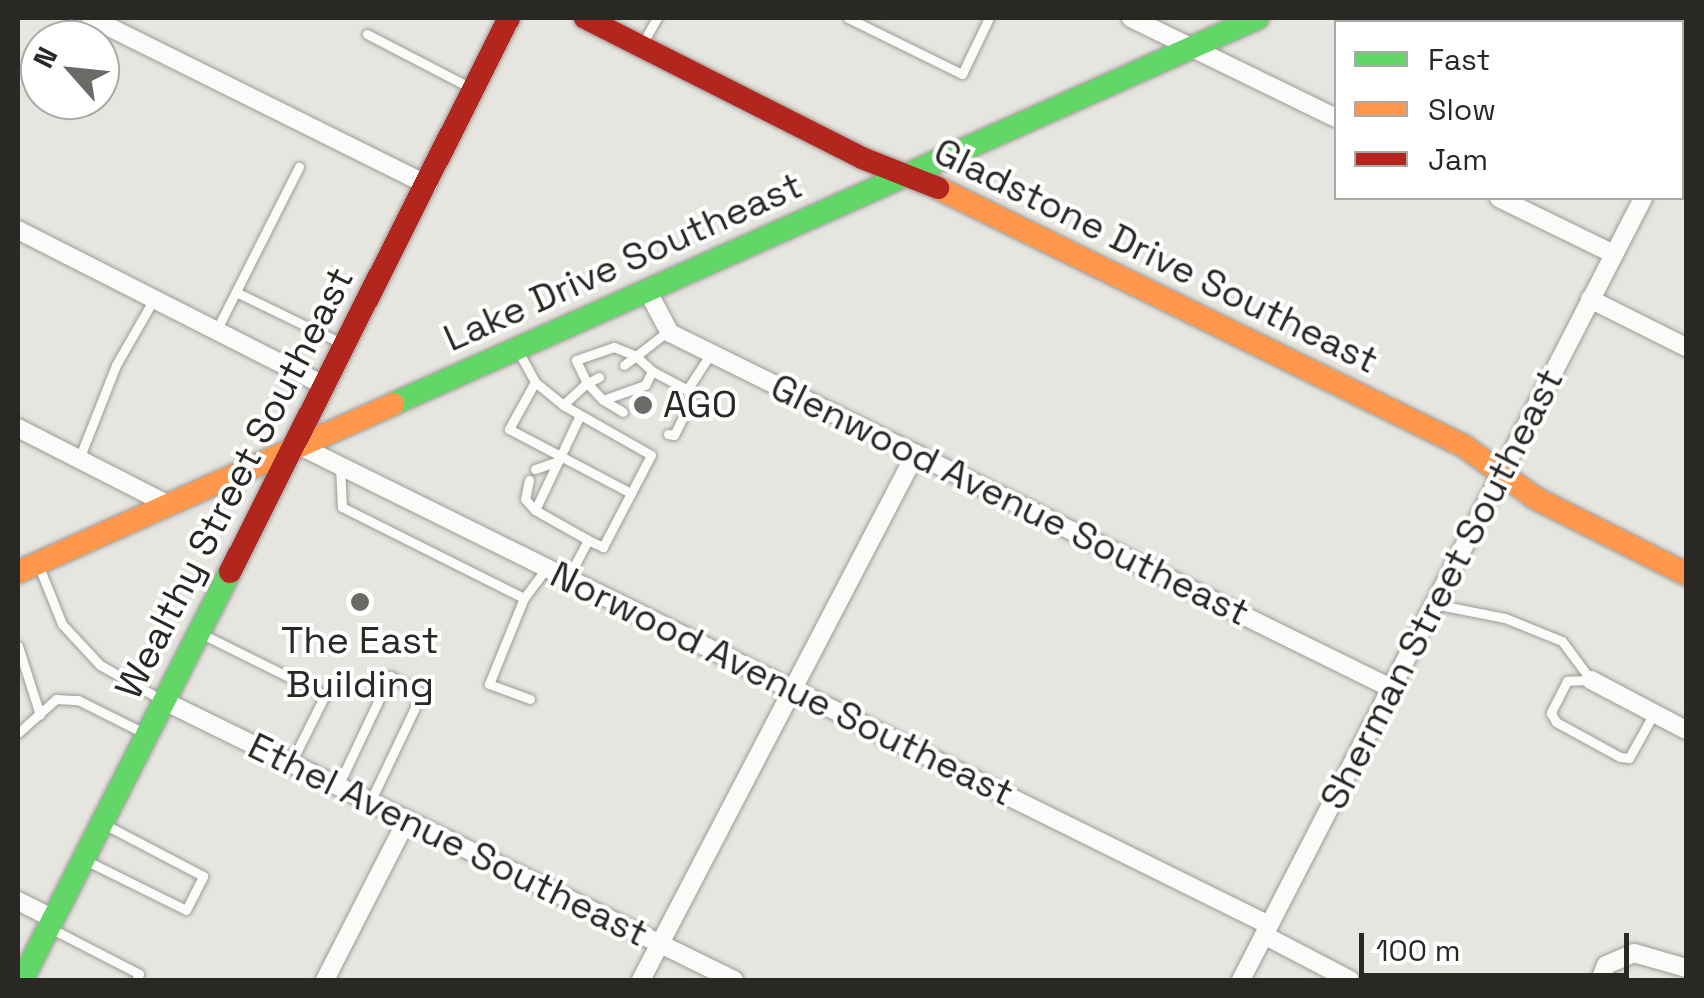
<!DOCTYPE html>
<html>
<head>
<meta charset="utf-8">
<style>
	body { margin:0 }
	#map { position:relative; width:1704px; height:998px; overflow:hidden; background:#e7e5e0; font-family:"Space Grotesk",sans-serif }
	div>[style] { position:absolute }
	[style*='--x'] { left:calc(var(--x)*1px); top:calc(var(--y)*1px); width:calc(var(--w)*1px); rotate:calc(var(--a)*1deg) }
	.roads { filter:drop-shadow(0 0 2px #9c9a97) drop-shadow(0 0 2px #9c9a97) }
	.lane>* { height:9px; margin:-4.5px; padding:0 4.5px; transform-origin:4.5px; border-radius:4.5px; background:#fbfbfa }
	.street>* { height:18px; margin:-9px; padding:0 9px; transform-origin:9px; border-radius:9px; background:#fbfbfa }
	.fast>* { height:22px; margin:-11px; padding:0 11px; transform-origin:11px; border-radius:11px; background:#63d668 }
	.slow>* { height:22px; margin:-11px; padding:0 11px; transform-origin:11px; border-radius:11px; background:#ff974d }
	.jam>* { height:22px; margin:-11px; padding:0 11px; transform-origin:11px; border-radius:11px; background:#b3261e }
	.dots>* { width:28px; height:28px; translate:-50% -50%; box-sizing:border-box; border:5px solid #fff; border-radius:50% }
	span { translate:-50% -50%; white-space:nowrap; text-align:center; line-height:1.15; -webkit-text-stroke:8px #fff; paint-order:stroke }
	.street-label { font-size:38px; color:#2a2825 }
	.poi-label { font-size:38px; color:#2a2825 }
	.left { translate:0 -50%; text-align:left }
	.frame { position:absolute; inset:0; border:20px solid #2a2825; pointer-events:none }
	.legend { position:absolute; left:1334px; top:20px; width:350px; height:180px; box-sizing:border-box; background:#fff; border:2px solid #aaa9a8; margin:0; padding:12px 18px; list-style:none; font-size:30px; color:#2a2825 }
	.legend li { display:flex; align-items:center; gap:20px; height:50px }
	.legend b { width:50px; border:2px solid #aaa9a8 }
	.north { position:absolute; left:20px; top:20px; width:100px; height:100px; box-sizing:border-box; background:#fff; border:2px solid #aaa9a8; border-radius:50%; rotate:297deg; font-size:28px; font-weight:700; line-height:40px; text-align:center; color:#2a2825 }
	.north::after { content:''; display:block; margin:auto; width:35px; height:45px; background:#6c6a66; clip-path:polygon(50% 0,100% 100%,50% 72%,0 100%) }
	.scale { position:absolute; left:1359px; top:933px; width:270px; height:45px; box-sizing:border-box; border:5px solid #2a2825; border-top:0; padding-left:12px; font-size:30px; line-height:35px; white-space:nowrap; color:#2a2825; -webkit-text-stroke:8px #fff; paint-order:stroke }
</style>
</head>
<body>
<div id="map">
	<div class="roads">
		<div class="lane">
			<i style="--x:848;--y:18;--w:127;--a:26.2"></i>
			<i style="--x:962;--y:74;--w:62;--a:-64.3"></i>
			<i style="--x:367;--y:34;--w:117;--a:27.4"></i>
			<i style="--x:642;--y:44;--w:30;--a:-60"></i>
			<i style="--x:236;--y:292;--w:119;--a:25.9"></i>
			<i style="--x:216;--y:331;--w:184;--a:-63.2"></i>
			<i style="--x:518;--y:351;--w:35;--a:61"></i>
			<i style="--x:535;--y:382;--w:36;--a:39"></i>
			<i style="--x:563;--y:405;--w:101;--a:29.6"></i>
			<i style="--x:651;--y:455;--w:104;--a:117.6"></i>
			<i style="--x:603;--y:547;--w:17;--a:-155"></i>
			<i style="--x:588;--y:540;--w:43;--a:117.8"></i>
			<i style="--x:652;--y:371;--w:40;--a:28"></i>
			<i style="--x:599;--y:377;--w:13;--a:153"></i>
			<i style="--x:587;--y:383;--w:23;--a:47"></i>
			<i style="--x:603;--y:400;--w:45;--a:-19.7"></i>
			<i style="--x:645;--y:385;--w:16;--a:-63"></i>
			<i style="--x:652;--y:371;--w:22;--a:-137"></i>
			<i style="--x:636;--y:356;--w:15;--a:143"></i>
			<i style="--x:535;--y:382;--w:54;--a:119"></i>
			<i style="--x:509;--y:429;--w:138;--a:27.7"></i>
			<i style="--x:603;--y:400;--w:23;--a:31"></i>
			<i style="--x:563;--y:405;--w:33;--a:-43"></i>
			<i style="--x:587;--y:383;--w:25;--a:-116"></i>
			<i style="--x:576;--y:360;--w:40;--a:-18.9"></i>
			<i style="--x:614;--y:347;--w:24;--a:22"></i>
			<i style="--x:636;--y:356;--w:39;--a:-38"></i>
			<i style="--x:580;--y:415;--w:105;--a:115.3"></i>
			<i style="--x:535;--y:510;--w:61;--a:29.5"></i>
			<i style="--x:668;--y:434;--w:6;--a:9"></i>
			<i style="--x:674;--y:435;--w:13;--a:-63"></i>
			<i style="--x:680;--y:423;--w:24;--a:-62"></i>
			<i style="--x:691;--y:402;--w:13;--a:-108"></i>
			<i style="--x:687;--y:390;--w:44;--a:-57"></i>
			<i style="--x:79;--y:459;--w:101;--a:-68.5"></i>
			<i style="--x:116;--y:365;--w:76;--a:-60.1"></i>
			<i style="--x:340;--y:466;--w:41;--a:87.2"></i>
			<i style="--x:342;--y:507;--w:203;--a:26.6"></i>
			<i style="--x:535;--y:469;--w:24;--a:-19"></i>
			<i style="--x:529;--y:480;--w:19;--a:102"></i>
			<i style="--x:525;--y:499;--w:15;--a:48"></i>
			<i style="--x:38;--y:564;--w:65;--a:68.2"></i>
			<i style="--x:62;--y:624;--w:56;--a:47.2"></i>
			<i style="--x:100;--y:665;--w:71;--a:29.4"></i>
			<i style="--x:1434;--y:604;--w:72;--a:11.2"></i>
			<i style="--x:1505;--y:618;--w:61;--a:22"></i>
			<i style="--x:1562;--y:641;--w:49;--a:53.4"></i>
			<i style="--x:1591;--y:680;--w:24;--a:178"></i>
			<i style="--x:1567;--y:681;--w:36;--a:117"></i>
			<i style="--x:1551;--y:713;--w:10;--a:61"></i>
			<i style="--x:1556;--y:722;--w:73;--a:28.7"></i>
			<i style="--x:1620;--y:757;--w:9;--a:6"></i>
			<i style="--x:1629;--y:758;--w:51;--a:-60.9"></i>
			<i style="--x:200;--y:633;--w:140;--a:26.4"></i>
			<i style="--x:325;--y:695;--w:76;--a:116.6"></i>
			<i style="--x:18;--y:646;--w:72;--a:72.3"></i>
			<i style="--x:530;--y:699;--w:44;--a:-159.9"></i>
			<i style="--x:489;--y:684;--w:93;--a:-67.9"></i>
			<i style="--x:524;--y:598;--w:38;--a:-53"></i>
			<i style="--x:18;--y:733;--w:51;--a:-41.8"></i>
			<i style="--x:56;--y:699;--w:22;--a:3"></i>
			<i style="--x:78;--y:700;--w:74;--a:26.6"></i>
			<i style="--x:338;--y:786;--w:122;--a:-64.7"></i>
			<i style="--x:390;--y:676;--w:36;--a:28"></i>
			<i style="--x:422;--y:693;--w:121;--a:115.5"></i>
			<i style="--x:87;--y:861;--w:110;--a:26.3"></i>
			<i style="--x:186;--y:910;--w:38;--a:-63"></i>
			<i style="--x:203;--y:876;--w:112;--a:-152.3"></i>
			<i style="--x:50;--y:928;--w:100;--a:27.3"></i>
			<i style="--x:139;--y:974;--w:7;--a:117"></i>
		</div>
		<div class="street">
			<i style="--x:91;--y:18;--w:376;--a:26.4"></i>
			<i style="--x:1131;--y:18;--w:228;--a:26"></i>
			<i style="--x:1682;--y:122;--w:10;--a:-66"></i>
			<i style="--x:1499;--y:198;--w:128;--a:26"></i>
			<i style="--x:18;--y:230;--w:343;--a:26.9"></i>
			<i style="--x:647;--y:290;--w:49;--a:61.9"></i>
			<i style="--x:670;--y:333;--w:806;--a:26.22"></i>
			<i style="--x:1590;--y:299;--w:107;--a:26.6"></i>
			<i style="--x:18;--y:428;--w:165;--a:27"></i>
			<i style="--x:296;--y:444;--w:1085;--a:26.31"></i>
			<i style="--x:1591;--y:680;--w:107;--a:27.8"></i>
			<i style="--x:162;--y:700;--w:637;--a:26.08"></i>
			<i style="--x:18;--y:901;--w:40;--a:26.6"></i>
			<i style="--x:1264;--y:935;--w:97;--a:27.6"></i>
			<i style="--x:325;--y:980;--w:180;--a:-62.9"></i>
			<i style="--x:641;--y:980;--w:594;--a:-62.44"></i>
			<i style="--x:1241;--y:980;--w:879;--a:-62.79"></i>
			<i style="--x:1600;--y:980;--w:16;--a:-68"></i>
			<i style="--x:1606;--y:965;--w:30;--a:-23"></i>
			<i style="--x:1634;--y:953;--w:54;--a:16.1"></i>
		</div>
		<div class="fast">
			<i style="--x:393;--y:404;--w:947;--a:-24.05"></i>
			<i style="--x:22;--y:980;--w:458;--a:-63"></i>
		</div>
		<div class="slow">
			<i style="--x:938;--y:188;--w:586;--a:26.13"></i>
			<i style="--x:1464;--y:446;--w:88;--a:36.2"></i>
			<i style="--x:1535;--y:498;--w:169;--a:26.7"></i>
			<i style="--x:18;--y:572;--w:411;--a:-24.1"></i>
		</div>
		<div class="jam">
			<i style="--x:585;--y:18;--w:310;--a:26.8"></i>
			<i style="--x:862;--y:158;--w:82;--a:21.5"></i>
			<i style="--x:230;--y:572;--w:620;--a:-63.27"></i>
		</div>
	</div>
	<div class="dots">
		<i style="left:643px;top:405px;background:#6c6a66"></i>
		<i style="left:360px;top:602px;background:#6c6a66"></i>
	</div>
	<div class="street-label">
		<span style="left:1156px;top:256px;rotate:26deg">Gladstone Drive Southeast</span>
		<span style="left:623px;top:262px;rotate:-24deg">Lake Drive Southeast</span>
		<span style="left:235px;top:483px;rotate:-63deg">Wealthy Street Southeast</span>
		<span style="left:1010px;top:500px;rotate:26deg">Glenwood Avenue Southeast</span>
		<span style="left:1442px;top:589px;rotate:-63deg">Sherman Street Southeast</span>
		<span style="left:782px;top:684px;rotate:26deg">Norwood Avenue Southeast</span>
		<span style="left:448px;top:840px;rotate:26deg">Ethel Avenue Southeast</span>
	</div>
	<div class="poi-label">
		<span class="left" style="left:663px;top:405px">AGO</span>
		<span style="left:360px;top:663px">The East<br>Building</span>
	</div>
	<div class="frame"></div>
	<ul class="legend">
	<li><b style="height:12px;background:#63d668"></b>Fast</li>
	<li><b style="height:12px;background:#ff974d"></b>Slow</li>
	<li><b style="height:12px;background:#b3261e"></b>Jam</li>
	</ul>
	<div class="north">N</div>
	<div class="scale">100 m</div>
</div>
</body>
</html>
